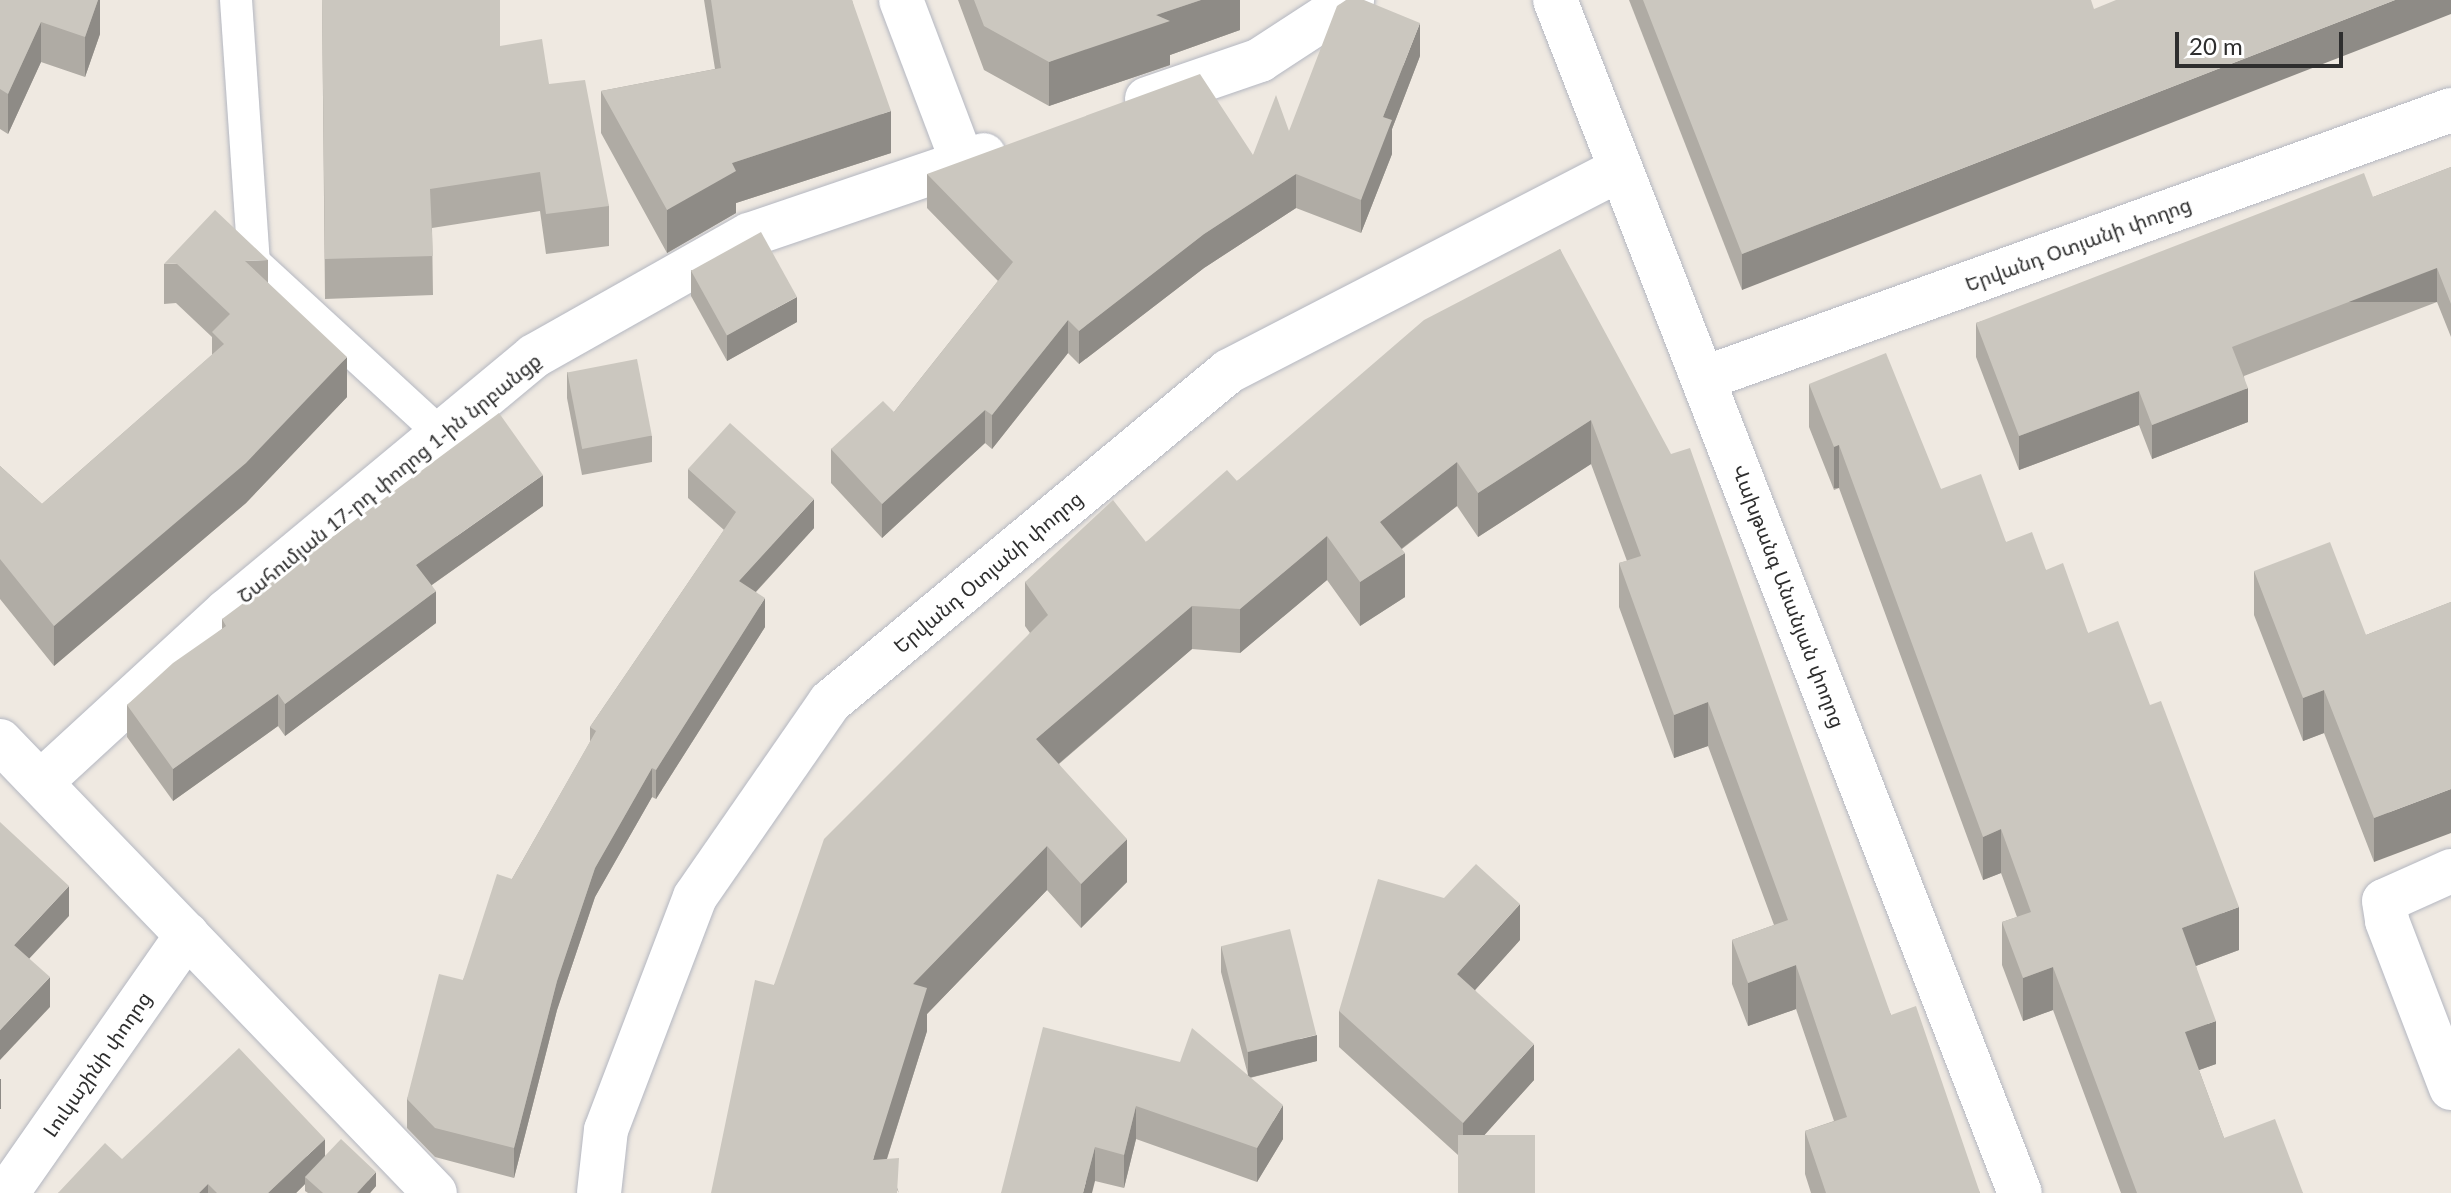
<!DOCTYPE html>
<html>
<head>
<meta charset="utf-8">
<style>
	body { margin:0 }
	#map { position:relative; width:2451px; height:1193px; overflow:hidden; background:#efe9e1; font-family:Lato,"Noto Sans Armenian",sans-serif }
	div>[style] { position:absolute }
	[style*='--x'] { left:calc(var(--x)*1px); top:calc(var(--y)*1px); width:calc(var(--w)*1px); rotate:calc(var(--a)*1deg) }
	.roads { filter:drop-shadow(0 0 2px #b4b7c1) drop-shadow(0 0 2px #b4b7c1) }
	.lane>* { height:32px; margin:-16px; padding:0 16px; transform-origin:16px; border-radius:16px; background:#fff }
	.street>* { height:44px; margin:-22px; padding:0 22px; transform-origin:22px; border-radius:22px; background:#fff }
	.wall>* { inset:0; background:#afaba4 }
	.shaded-wall>* { inset:0; background:#8e8b86; transform-origin:0 0 }
	.building>* { inset:0; background:#cbc7bf; transform-origin:0 0 }
	span { translate:-50% -50%; white-space:nowrap; text-align:center; line-height:1.15; -webkit-text-stroke:6px #fff; paint-order:stroke }
	.street-label { font-size:20px; color:#2e2e2e }
	.scale { position:absolute; left:2175px; top:32px; width:168px; height:36px; box-sizing:border-box; border:4px solid #2e2e2e; border-top:0; padding-left:10px; font-size:24px; line-height:28px; white-space:nowrap; color:#2e2e2e; -webkit-text-stroke:6px #fff; paint-order:stroke }
</style>
</head>
<body>
<div id="map">
	<div class="roads">
		<div class="lane">
			<i style="--x:236;--y:0;--w:263;--a:86.1"></i>
			<i style="--x:254;--y:262;--w:253;--a:42.6"></i>
		</div>
		<div class="street">
			<i style="--x:901;--y:0;--w:174;--a:69.2"></i>
			<i style="--x:1555;--y:0;--w:1280;--a:68.71"></i>
			<i style="--x:1147;--y:99;--w:120;--a:-19"></i>
			<i style="--x:1260;--y:60;--w:110;--a:-33.1"></i>
			<i style="--x:1705;--y:378;--w:793;--a:-19.76"></i>
			<i style="--x:0;--y:741;--w:627;--a:46.1"></i>
			<i style="--x:42;--y:781;--w:251;--a:-42.6"></i>
			<i style="--x:227;--y:611;--w:399;--a:-39.7"></i>
			<i style="--x:534;--y:356;--w:247;--a:-29.4"></i>
			<i style="--x:749;--y:235;--w:248;--a:-18.8"></i>
			<i style="--x:2451;--y:871;--w:73;--a:155.9"></i>
			<i style="--x:2384;--y:901;--w:20;--a:81"></i>
			<i style="--x:2387;--y:921;--w:179;--a:69"></i>
			<i style="--x:7;--y:1193;--w:315;--a:-55.1"></i>
			<i style="--x:599;--y:1193;--w:63;--a:-83.7"></i>
			<i style="--x:606;--y:1130;--w:249;--a:-69.1"></i>
			<i style="--x:695;--y:897;--w:237;--a:-55.3"></i>
			<i style="--x:830;--y:702;--w:518;--a:-39.68"></i>
			<i style="--x:1229;--y:371;--w:440;--a:-27.3"></i>
		</div>
	</div>
	<div class="wall">
		<i style="clip-path:polygon(0 0,100px 0,100px 34px,85px 77px,41px 62px,8px 134px,0 129px)"></i>
		<i style="clip-path:polygon(322px 0,500px 46px,549px 84px,609px 206px,609px 246px,546px 254px,540px 211px,432px 228px,433px 295px,325px 299px)"></i>
		<i style="clip-path:polygon(704px 0,852px 0,891px 153px,736px 203px,736px 213px,667px 253px,601px 133px,601px 91px,715px 69px)"></i>
		<i style="clip-path:polygon(958px 0,1240px 0,1240px 30px,1170px 55px,1170px 65px,1049px 106px,984px 70px)"></i>
		<i style="clip-path:polygon(1629px 0,2091px 0,1742px 290px)"></i>
		<i style="clip-path:polygon(1420px 56px,1392px 129px,1392px 154px,1361px 233px,1296px 208px,1204px 268px,1079px 364px,1068px 353px,992px 449px,985px 443px,882px 538px,831px 483px,831px 449px,894px 412px,998px 281px,927px 208px,927px 174px,1253px 155px,1289px 131px)"></i>
		<i style="clip-path:polygon(2451px 167px,2451px 337px,2437px 302px,2244px 376px,2248px 422px,2152px 459px,2139px 425px,2019px 470px,1976px 357px,1976px 323px,2373px 197px)"></i>
		<i style="clip-path:polygon(1560px 249px,1891px 1015px,1980px 1193px,1811px 1193px,1805px 1174px,1805px 1131px,1834px 1121px,1796px 1009px,1748px 1026px,1732px 984px,1732px 940px,1774px 925px,1708px 746px,1674px 758px,1619px 607px,1619px 563px,1627px 561px,1591px 464px,1478px 537px,1457px 506px,1402px 549px,1405px 597px,1360px 626px,1327px 580px,1240px 653px,1192px 649px,1059px 764px,1127px 882px,1081px 928px,1047px 890px,927px 1014px,927px 1031px,887px 1159px,899px 1193px,774px 985px,1030px 633px,1025px 626px,1025px 582px,1146px 542px,1237px 481px)"></i>
		<i style="clip-path:polygon(268px 260px,268px 283px,347px 397px,246px 503px,54px 666px,0 599px,0 466px,42px 504px,212px 355px,212px 337px,176px 303px,164px 304px,164px 264px)"></i>
		<i style="clip-path:polygon(691px 270px,797px 322px,727px 361px,691px 296px)"></i>
		<i style="clip-path:polygon(567px 372px,652px 436px,652px 462px,582px 475px,567px 398px)"></i>
		<i style="clip-path:polygon(1809px 384px,1941px 489px,2006px 542px,2046px 570px,2088px 633px,2239px 950px,2196px 966px,2216px 1064px,2199px 1070px,2224px 1138px,2303px 1193px,2121px 1193px,2053px 1010px,2023px 1021px,2002px 965px,2002px 922px,2017px 917px,2001px 873px,1983px 880px,1839px 488px,1834px 490px,1809px 427px)"></i>
		<i style="clip-path:polygon(688px 469px,814px 528px,756px 592px,765px 627px,656px 799px,652px 797px,595px 897px,557px 1010px,514px 1178px,435px 1157px,407px 1128px,407px 1099px,463px 980px,512px 879px,590px 742px,590px 727px,724px 530px,688px 498px)"></i>
		<i style="clip-path:polygon(543px 506px,432px 585px,436px 623px,285px 736px,278px 726px,173px 801px,127px 737px,127px 705px,222px 629px,222px 619px)"></i>
		<i style="clip-path:polygon(2254px 571px,2366px 635px,2451px 602px,2374px 862px,2324px 733px,2303px 741px,2254px 615px)"></i>
		<i style="clip-path:polygon(1520px 940px,1475px 990px,1534px 1080px,1484px 1135px,1458px 1155px,1339px 1047px,1339px 1011px)"></i>
		<i style="clip-path:polygon(1221px 946px,1317px 1061px,1250px 1078px,1283px 1139px,1257px 1182px,1136px 1139px,1124px 1188px,1095px 1181px,1001px 1193px,1180px 1062px,1248px 1075px,1221px 972px)"></i>
		<i style="clip-path:polygon(325px 1156px,376px 1186px,370px 1193px,308px 1193px,305px 1191px,305px 1184px,296px 1193px,58px 1193px,122px 1159px)"></i>
	</div>
	<div class="shaded-wall">
		<i style="clip-path:polygon(98px 0,100px 0,100px 34px,85px 77px,85px 37px)"></i>
		<i style="clip-path:polygon(1201px 0,1240px 0,1240px 30px,1170px 55px,1170px 65px,1049px 106px,1049px 62px,1156px 15px)"></i>
		<i style="clip-path:polygon(2395px 0,2451px 0,2451px 14px,1742px 290px,1742px 254px)"></i>
		<i style="clip-path:polygon(41px 22px,41px 62px,8px 134px,8px 94px)"></i>
		<i style="clip-path:polygon(1420px 23px,1420px 56px,1392px 129px,1392px 154px,1361px 233px,1361px 200px,1383px 117px)"></i>
		<i style="clip-path:polygon(891px 111px,891px 153px,736px 203px,736px 213px,667px 253px,667px 210px,732px 163px)"></i>
		<i style="clip-path:polygon(1296px 174px,1296px 208px,1204px 268px,1079px 364px,1079px 331px,1204px 234px)"></i>
		<i style="left:2437px;top:268px;width:34px;height:220px;rotate:90deg"></i>
		<i style="clip-path:polygon(797px 297px,797px 322px,727px 361px,727px 335px)"></i>
		<i style="clip-path:polygon(1068px 320px,1068px 353px,992px 449px,992px 415px)"></i>
		<i style="clip-path:polygon(347px 357px,347px 397px,246px 503px,54px 666px,54px 626px)"></i>
		<i style="clip-path:polygon(2248px 388px,2248px 422px,2152px 459px,2152px 425px)"></i>
		<i style="clip-path:polygon(2139px 391px,2139px 425px,2019px 470px,2019px 436px)"></i>
		<i style="clip-path:polygon(985px 410px,985px 443px,882px 538px,882px 504px)"></i>
		<i style="clip-path:polygon(1591px 420px,1591px 464px,1478px 537px,1478px 493px)"></i>
		<i style="left:1839px;top:445px;width:43px;height:5px;rotate:90deg"></i>
		<i style="clip-path:polygon(1457px 462px,1457px 506px,1380px 565px,1380px 522px)"></i>
		<i style="clip-path:polygon(543px 475px,543px 506px,416px 596px,416px 565px)"></i>
		<i style="clip-path:polygon(814px 499px,814px 528px,739px 610px,739px 581px)"></i>
		<i style="clip-path:polygon(1327px 536px,1327px 580px,1240px 653px,1240px 609px)"></i>
		<i style="clip-path:polygon(1405px 553px,1405px 597px,1360px 626px,1360px 582px)"></i>
		<i style="clip-path:polygon(436px 591px,436px 623px,285px 736px,285px 704px)"></i>
		<i style="clip-path:polygon(765px 598px,765px 627px,656px 799px,656px 770px)"></i>
		<i style="clip-path:polygon(1192px 606px,1192px 649px,1036px 783px,1036px 739px)"></i>
		<i style="clip-path:polygon(2324px 690px,2324px 733px,2303px 741px,2303px 698px)"></i>
		<i style="clip-path:polygon(278px 694px,278px 726px,173px 801px,173px 769px)"></i>
		<i style="clip-path:polygon(1708px 702px,1708px 746px,1674px 758px,1674px 715px)"></i>
		<i style="clip-path:polygon(652px 768px,652px 797px,595px 897px,557px 1010px,514px 1178px,514px 1148px,557px 981px,595px 868px)"></i>
		<i style="clip-path:polygon(2451px 789px,2451px 833px,2374px 862px,2374px 818px)"></i>
		<i style="clip-path:polygon(2001px 829px,2001px 873px,1983px 880px,1983px 837px)"></i>
		<i style="clip-path:polygon(1127px 839px,1127px 882px,1081px 928px,1081px 884px)"></i>
		<i style="clip-path:polygon(1047px 846px,1047px 890px,927px 1014px,927px 1031px,876px 1193px,873px 1160px,913px 984px)"></i>
		<i style="clip-path:polygon(69px 886px,69px 916px,14px 975px,14px 945px)"></i>
		<i style="clip-path:polygon(1520px 904px,1520px 940px,1457px 1010px,1457px 974px)"></i>
		<i style="clip-path:polygon(2239px 907px,2239px 950px,2182px 971px,2182px 928px)"></i>
		<i style="clip-path:polygon(1796px 965px,1796px 1009px,1748px 1026px,1748px 983px)"></i>
		<i style="clip-path:polygon(2053px 967px,2053px 1010px,2023px 1021px,2023px 978px)"></i>
		<i style="clip-path:polygon(50px 977px,50px 1007px,0 1060px,0 1030px)"></i>
		<i style="clip-path:polygon(2216px 1021px,2216px 1064px,2185px 1075px,2185px 1032px)"></i>
		<i style="clip-path:polygon(1317px 1035px,1317px 1061px,1248px 1078px,1248px 1052px)"></i>
		<i style="clip-path:polygon(1534px 1044px,1534px 1080px,1463px 1159px,1463px 1123px)"></i>
		<i style="left:1px;top:1079px;width:30px;height:2px;rotate:90deg"></i>
		<i style="clip-path:polygon(1283px 1105px,1283px 1139px,1257px 1182px,1257px 1148px)"></i>
		<i style="clip-path:polygon(1136px 1106px,1136px 1139px,1124px 1188px,1124px 1155px)"></i>
		<i style="clip-path:polygon(325px 1139px,325px 1165px,305px 1177px,305px 1184px,296px 1193px,268px 1193px)"></i>
		<i style="clip-path:polygon(1095px 1147px,1095px 1181px,1092px 1193px,1083px 1193px)"></i>
		<i style="clip-path:polygon(376px 1172px,376px 1186px,370px 1193px,357px 1193px)"></i>
		<i style="clip-path:polygon(208px 1184px,208px 1193px,199px 1193px)"></i>
	</div>
	<div class="building">
		<i style="clip-path:polygon(0 0,98px 0,85px 37px,41px 22px,8px 94px,0 89px)"></i>
		<i style="clip-path:polygon(322px 0,500px 0,500px 46px,542px 39px,549px 84px,585px 80px,609px 206px,546px 214px,540px 172px,430px 189px,433px 256px,325px 259px)"></i>
		<i style="clip-path:polygon(711px 0,852px 0,891px 111px,732px 163px,736px 171px,667px 210px,601px 91px,721px 68px)"></i>
		<i style="clip-path:polygon(974px 0,1201px 0,1156px 15px,1170px 21px,1049px 62px,984px 26px)"></i>
		<i style="clip-path:polygon(1346px 0,1364px 0,1420px 23px,1383px 117px,1392px 120px,1361px 200px,1296px 174px,1204px 234px,1079px 331px,1068px 320px,992px 415px,985px 410px,882px 504px,831px 449px,883px 401px,894px 412px,1013px 262px,927px 174px,1200px 74px,1253px 155px,1276px 95px,1289px 131px,1337px 6px)"></i>
		<i style="clip-path:polygon(1643px 0,2091px 0,2094px 9px,2116px 0,2395px 0,1742px 254px)"></i>
		<i style="clip-path:polygon(2451px 167px,2451px 304px,2437px 268px,2232px 347px,2248px 388px,2152px 425px,2139px 391px,2019px 436px,1976px 323px,2364px 173px,2373px 197px)"></i>
		<i style="clip-path:polygon(215px 210px,268px 260px,245px 261px,347px 357px,246px 463px,54px 626px,0 559px,0 466px,42px 504px,224px 344px,212px 332px,230px 314px,176px 263px,164px 264px)"></i>
		<i style="left:761px;top:232px;width:74px;height:80px;rotate:61deg"></i>
		<i style="clip-path:polygon(1560px 249px,1671px 454px,1690px 448px,1891px 1015px,1916px 1006px,1980px 1193px,1826px 1193px,1805px 1131px,1847px 1117px,1796px 965px,1748px 983px,1732px 940px,1788px 920px,1708px 702px,1674px 715px,1619px 563px,1641px 556px,1591px 420px,1478px 493px,1457px 462px,1380px 522px,1405px 553px,1360px 582px,1327px 536px,1240px 609px,1192px 606px,1036px 739px,1127px 839px,1081px 884px,1047px 846px,913px 984px,927px 988px,873px 1160px,899px 1158px,897px 1193px,711px 1193px,755px 980px,774px 985px,824px 839px,1048px 615px,1025px 582px,1113px 500px,1146px 542px,1227px 470px,1237px 481px,1424px 320px)"></i>
		<i style="clip-path:polygon(1886px 353px,1941px 489px,1981px 474px,2006px 542px,2032px 532px,2046px 570px,2063px 563px,2088px 633px,2118px 621px,2150px 705px,2161px 701px,2239px 907px,2182px 928px,2216px 1021px,2185px 1032px,2224px 1138px,2275px 1119px,2303px 1193px,2137px 1193px,2053px 967px,2023px 978px,2002px 922px,2031px 912px,2001px 829px,1983px 837px,1839px 445px,1834px 447px,1809px 384px)"></i>
		<i style="left:637px;top:359px;width:78px;height:71px;rotate:79deg"></i>
		<i style="clip-path:polygon(499px 413px,543px 475px,416px 565px,436px 591px,285px 704px,278px 694px,173px 769px,127px 705px,173px 663px,226px 626px,222px 619px)"></i>
		<i style="clip-path:polygon(730px 423px,814px 499px,739px 581px,765px 598px,656px 770px,652px 768px,595px 868px,557px 981px,514px 1148px,435px 1128px,407px 1099px,439px 974px,463px 980px,497px 874px,512px 879px,596px 731px,590px 727px,736px 512px,688px 469px)"></i>
		<i style="clip-path:polygon(2330px 542px,2366px 635px,2451px 602px,2451px 789px,2374px 818px,2324px 690px,2303px 698px,2254px 571px)"></i>
		<i style="clip-path:polygon(0 822px,69px 886px,14px 945px,50px 977px,0 1030px)"></i>
		<i style="clip-path:polygon(1476px 864px,1520px 904px,1457px 974px,1534px 1044px,1463px 1123px,1339px 1011px,1378px 879px,1444px 898px)"></i>
		<i style="left:1290px;top:929px;width:109px;height:71px;rotate:76deg"></i>
		<i style="clip-path:polygon(1043px 1027px,1180px 1062px,1192px 1028px,1283px 1105px,1257px 1148px,1136px 1106px,1124px 1155px,1095px 1147px,1083px 1193px,1001px 1193px)"></i>
		<i style="clip-path:polygon(239px 1048px,325px 1139px,268px 1193px,217px 1193px,208px 1184px,199px 1193px,58px 1193px,105px 1143px,122px 1159px)"></i>
		<i style="left:1458px;top:1135px;width:77px;height:58px"></i>
		<i style="clip-path:polygon(341px 1139px,376px 1172px,357px 1193px,323px 1193px,305px 1177px)"></i>
	</div>
	<div class="street-label">
		<span style="left:2078px;top:244px;rotate:-20deg">Երվանդ Օտյանի փողոց</span>
		<span style="left:389px;top:478px;rotate:-39deg">Շահումյան 17-րդ փողոց 1-ին նրբանցք</span>
		<span style="left:988px;top:572px;rotate:-40deg">Երվանդ Օտյանի փողոց</span>
		<span style="left:1789px;top:596px;rotate:69deg">Վախթանգ Անանյան փողոց</span>
		<span style="left:97px;top:1064px;rotate:-55deg">Լուկաշինի փողոց</span>
	</div>
	<div class="scale">20 m</div>
</div>
</body>
</html>
